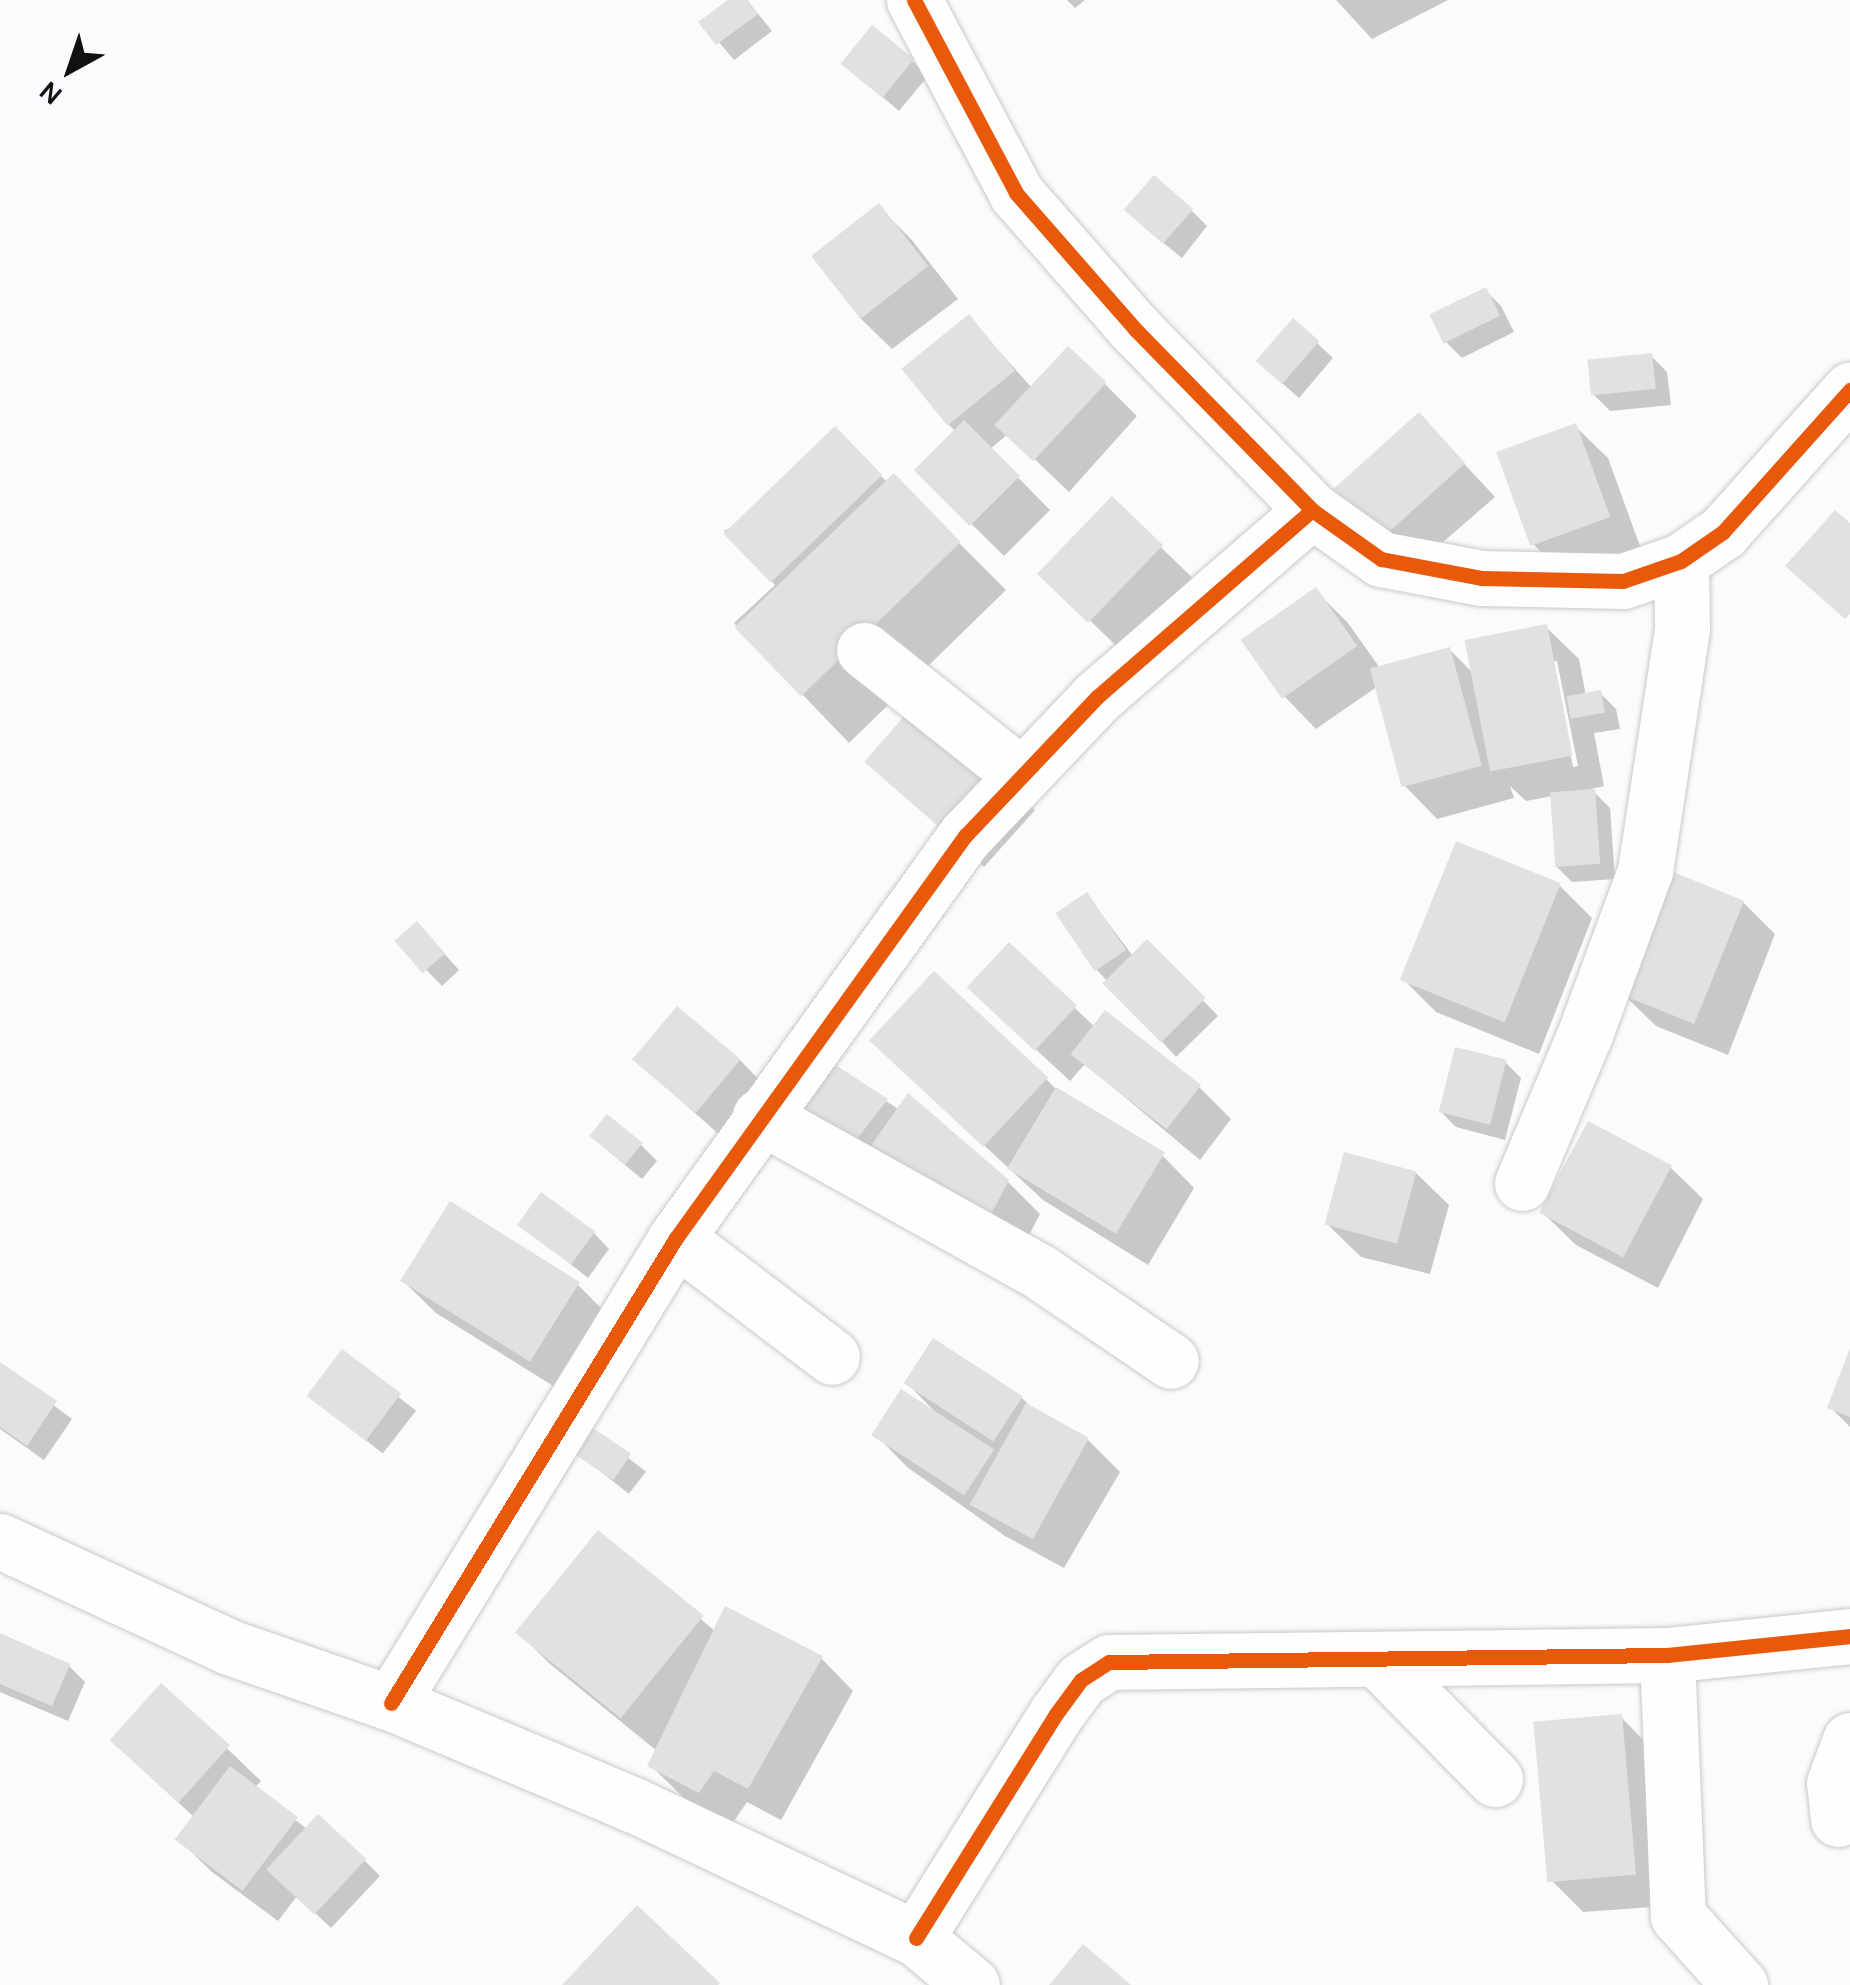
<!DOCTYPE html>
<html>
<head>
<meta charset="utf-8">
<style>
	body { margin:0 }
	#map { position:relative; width:1850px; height:1985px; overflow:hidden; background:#fbfafc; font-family:Karla,sans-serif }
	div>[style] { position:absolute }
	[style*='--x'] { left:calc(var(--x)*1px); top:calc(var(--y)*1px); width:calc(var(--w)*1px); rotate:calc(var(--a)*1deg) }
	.shadow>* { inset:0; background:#0003; transform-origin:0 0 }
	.building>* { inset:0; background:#e2e0e2; transform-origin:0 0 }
	.roads { filter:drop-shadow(0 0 2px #cac8ca) drop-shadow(0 0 2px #cac8ca) }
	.minor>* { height:55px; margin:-27.5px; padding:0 27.5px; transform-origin:27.5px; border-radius:27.5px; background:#fefeff }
	.cycleway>* { height:15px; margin:-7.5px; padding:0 7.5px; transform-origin:7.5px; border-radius:7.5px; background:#e8590c }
	span { translate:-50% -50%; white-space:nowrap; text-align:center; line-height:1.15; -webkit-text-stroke:8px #fbf9fd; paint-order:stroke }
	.north { position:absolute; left:20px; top:20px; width:100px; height:100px; -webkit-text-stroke:8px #fbf9fd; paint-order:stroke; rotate:220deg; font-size:28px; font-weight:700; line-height:40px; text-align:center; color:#121112 }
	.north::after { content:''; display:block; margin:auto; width:35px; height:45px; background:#121112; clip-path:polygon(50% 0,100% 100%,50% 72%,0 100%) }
</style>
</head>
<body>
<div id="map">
	<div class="shadow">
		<i style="clip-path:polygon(732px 0,747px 0,772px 31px,734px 60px,702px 22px)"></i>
		<i style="clip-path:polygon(1067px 0,1085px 0,1075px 8px)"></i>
		<i style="clip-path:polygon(1336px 0,1448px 0,1372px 39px)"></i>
		<i style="clip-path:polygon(912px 61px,928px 76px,899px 111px,844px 64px)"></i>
		<i style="clip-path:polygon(879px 207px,911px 239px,958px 299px,892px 349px,859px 317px)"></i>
		<i style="clip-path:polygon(1192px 211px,1207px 226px,1182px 258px,1144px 227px)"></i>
		<i style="clip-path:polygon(1485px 290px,1501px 306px,1514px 332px,1462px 358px,1446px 342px)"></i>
		<i style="clip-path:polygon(969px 318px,1033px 389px,1105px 384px,1137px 416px,1069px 492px,1008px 434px,990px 449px,1050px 510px,1004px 556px,918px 471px,956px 432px,948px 424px)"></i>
		<i style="clip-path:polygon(1317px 343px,1333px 358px,1299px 398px,1274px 376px)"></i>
		<i style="clip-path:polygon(1651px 356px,1667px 372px,1671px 405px,1610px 411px,1594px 395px)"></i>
		<i style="clip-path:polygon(1419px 415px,1495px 497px,1412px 569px,1380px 537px)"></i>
		<i style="clip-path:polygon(1575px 426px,1608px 458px,1641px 549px,1565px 576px,1532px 543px)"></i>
		<i style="clip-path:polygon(867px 462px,887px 482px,893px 477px,1006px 590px,849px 743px,734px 623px,775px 585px,724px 531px)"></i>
		<i style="left:1112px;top:500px;width:114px;height:102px;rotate:44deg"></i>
		<i style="clip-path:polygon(evenodd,1315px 590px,1348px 623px,1380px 668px,1450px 650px,1474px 674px,1546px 627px,1579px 659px,1586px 696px,1600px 693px,1616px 709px,1620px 729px,1594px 733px,1604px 786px,1591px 789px,1610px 808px,1615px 879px,1572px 882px,1556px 866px,1553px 796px,1526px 801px,1510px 786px,1514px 798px,1437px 819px,1405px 786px,1378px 686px,1316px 729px,1284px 696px,1315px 590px,1552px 661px,1557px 661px,1578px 766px,1573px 767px,1552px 661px)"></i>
		<i style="clip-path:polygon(868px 762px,1003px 777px,1035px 810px,984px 867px)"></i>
		<i style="clip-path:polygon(1560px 886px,1592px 918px,1539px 1054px,1436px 1012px,1403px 979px)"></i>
		<i style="clip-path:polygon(1087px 895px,1133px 956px,1147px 943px,1218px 1016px,1176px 1057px,1096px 969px)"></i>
		<i style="clip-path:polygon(1743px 902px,1775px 934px,1728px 1055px,1656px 1026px,1623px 994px)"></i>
		<i style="clip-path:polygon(432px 940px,459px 970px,442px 986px,399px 942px)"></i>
		<i style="clip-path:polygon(1009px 946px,1095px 1027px,1199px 1087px,1231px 1119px,1200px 1160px,1085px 1064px,1070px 1081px,1004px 1020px)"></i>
		<i style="clip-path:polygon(740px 1060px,772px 1093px,730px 1144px,636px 1061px)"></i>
		<i style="clip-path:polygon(1505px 1062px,1521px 1078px,1505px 1140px,1456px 1127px,1440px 1111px)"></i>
		<i style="clip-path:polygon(906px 1073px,1046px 1079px,1059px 1092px,1162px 1155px,1194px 1188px,1148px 1265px,1043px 1200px)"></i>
		<i style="clip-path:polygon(886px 1101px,1007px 1181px,1040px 1214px,1019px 1255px,808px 1129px)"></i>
		<i style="clip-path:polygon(641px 1145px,657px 1161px,642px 1179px,608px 1151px)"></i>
		<i style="clip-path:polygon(1670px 1167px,1703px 1199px,1658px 1288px,1576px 1245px,1543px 1213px)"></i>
		<i style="clip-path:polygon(1416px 1173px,1449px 1205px,1430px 1274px,1361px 1257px,1328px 1225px)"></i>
		<i style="clip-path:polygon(520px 1224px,594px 1233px,609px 1249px,588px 1278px)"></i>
		<i style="clip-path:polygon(403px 1281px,578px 1285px,610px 1317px,563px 1392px,436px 1313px)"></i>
		<i style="left:342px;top:1353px;width:94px;height:54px;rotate:38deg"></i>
		<i style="clip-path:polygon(1850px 1354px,1850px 1427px,1830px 1407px)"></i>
		<i style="clip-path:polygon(0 1365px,72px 1419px,44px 1460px,0 1429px)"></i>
		<i style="clip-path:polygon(906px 1382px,1022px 1398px,1034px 1410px,1088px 1440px,1120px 1472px,1064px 1568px,1005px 1536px,907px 1467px,875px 1434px,934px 1411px)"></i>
		<i style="left:594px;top:1431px;width:66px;height:28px;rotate:38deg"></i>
		<i style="clip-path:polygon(598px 1534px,715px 1631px,821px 1658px,853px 1691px,781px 1820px,747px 1802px,732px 1824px,683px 1797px,650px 1765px,657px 1751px,550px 1664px,518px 1632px)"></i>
		<i style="clip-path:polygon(0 1636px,69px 1666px,85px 1682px,68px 1721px,0 1692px)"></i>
		<i style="clip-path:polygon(162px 1686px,261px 1781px,254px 1788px,307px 1829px,364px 1860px,380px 1876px,331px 1928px,297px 1896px,278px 1921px,212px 1872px,179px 1840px,195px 1818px,145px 1772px)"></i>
		<i style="clip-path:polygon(1621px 1717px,1653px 1750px,1666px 1906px,1583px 1912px,1551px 1880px)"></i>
	</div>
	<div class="building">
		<i style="clip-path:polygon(728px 0,748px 0,758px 14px,716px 45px,698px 22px)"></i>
		<i style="left:872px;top:25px;width:54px;height:50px;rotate:39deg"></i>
		<i style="left:1154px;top:175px;width:52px;height:46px;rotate:41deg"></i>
		<i style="left:879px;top:203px;width:80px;height:86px;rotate:52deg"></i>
		<i style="left:1486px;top:287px;width:32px;height:63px;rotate:64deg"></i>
		<i style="left:969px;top:314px;width:73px;height:87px;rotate:51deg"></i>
		<i style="left:1293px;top:318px;width:35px;height:57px;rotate:41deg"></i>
		<i style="left:1068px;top:346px;width:53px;height:108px;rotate:43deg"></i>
		<i style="left:1652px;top:353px;width:36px;height:65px;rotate:84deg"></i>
		<i style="left:1419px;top:412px;width:69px;height:115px;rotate:48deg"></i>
		<i style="left:964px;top:420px;width:79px;height:71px;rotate:45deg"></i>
		<i style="left:1576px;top:423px;width:100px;height:85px;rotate:70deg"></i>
		<i style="left:835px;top:426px;width:68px;height:155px;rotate:46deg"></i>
		<i style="left:894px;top:473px;width:96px;height:222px;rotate:46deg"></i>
		<i style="left:1112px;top:496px;width:71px;height:108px;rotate:44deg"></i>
		<i style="clip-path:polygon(1835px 510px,1850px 523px,1850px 614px,1845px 619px,1785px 566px)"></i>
		<i style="left:1316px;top:587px;width:72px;height:92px;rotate:55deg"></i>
		<i style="left:1547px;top:624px;width:134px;height:84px;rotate:79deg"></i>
		<i style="left:1450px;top:647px;width:123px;height:83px;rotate:75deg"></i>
		<i style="left:1601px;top:690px;width:23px;height:35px;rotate:80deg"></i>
		<i style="left:918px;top:700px;width:116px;height:82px;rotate:41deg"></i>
		<i style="left:1595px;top:789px;width:75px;height:45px;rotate:86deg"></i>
		<i style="left:1456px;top:841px;width:113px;height:150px;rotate:22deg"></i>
		<i style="left:1668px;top:870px;width:82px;height:133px;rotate:22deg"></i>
		<i style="left:1087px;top:892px;width:70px;height:38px;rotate:56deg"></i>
		<i style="left:417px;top:921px;width:43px;height:30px;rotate:49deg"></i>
		<i style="left:1147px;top:939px;width:83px;height:63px;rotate:45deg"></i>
		<i style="left:1009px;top:942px;width:93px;height:62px;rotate:43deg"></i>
		<i style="left:934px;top:971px;width:156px;height:95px;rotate:43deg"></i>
		<i style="left:677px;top:1006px;width:83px;height:70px;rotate:40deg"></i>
		<i style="left:1105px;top:1010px;width:122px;height:56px;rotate:38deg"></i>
		<i style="left:1455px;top:1047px;width:53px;height:67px;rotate:14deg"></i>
		<i style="clip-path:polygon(834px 1064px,888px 1099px,853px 1144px,789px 1113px)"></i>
		<i style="left:1056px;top:1087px;width:127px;height:95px;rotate:31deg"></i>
		<i style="clip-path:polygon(908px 1093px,1009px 1180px,986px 1224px,861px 1160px)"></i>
		<i style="left:607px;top:1114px;width:46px;height:28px;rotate:39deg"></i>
		<i style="left:1588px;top:1121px;width:95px;height:104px;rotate:28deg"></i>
		<i style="left:1344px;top:1152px;width:75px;height:75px;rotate:15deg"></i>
		<i style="left:541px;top:1192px;width:67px;height:41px;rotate:36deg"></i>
		<i style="left:450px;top:1201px;width:153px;height:94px;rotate:32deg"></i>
		<i style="left:933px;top:1338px;width:107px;height:54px;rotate:33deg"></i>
		<i style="clip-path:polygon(1850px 1348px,1850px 1417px,1827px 1408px)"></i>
		<i style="left:342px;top:1349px;width:74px;height:59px;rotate:37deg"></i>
		<i style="clip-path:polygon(0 1362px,57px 1401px,27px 1446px,0 1427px)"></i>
		<i style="left:901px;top:1389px;width:111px;height:55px;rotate:33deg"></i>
		<i style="left:1026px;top:1403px;width:72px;height:116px;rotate:29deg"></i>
		<i style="left:593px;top:1428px;width:46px;height:32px;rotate:34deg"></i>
		<i style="left:598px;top:1530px;width:136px;height:132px;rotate:39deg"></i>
		<i style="clip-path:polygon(725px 1606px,823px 1656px,748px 1789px,714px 1771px,699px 1793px,647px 1766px)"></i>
		<i style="clip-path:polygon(0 1633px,70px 1664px,52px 1706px,0 1684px)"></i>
		<i style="left:161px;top:1683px;width:93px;height:77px;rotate:42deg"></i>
		<i style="left:1622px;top:1714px;width:161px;height:89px;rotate:85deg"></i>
		<i style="left:230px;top:1766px;width:85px;height:92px;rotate:37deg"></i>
		<i style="left:318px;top:1814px;width:66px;height:76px;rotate:43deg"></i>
		<i style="clip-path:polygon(637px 1905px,720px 1983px,718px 1985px,562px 1985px)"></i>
		<i style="clip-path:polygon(1083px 1944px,1131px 1985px,1049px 1985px)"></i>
	</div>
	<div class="roads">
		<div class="minor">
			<i style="--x:914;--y:0;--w:218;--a:62.1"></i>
			<i style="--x:1016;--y:193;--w:182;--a:48.8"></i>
			<i style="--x:1136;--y:330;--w:252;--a:45.6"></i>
			<i style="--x:1312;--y:510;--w:85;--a:35.4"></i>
			<i style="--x:1381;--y:559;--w:103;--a:10.7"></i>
			<i style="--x:1482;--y:578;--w:141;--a:1.2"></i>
			<i style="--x:1623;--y:581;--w:61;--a:-19"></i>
			<i style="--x:1681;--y:561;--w:51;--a:-34.6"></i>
			<i style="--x:1723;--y:532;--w:191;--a:-48.2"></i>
			<i style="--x:864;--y:650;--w:199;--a:38.5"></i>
			<i style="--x:760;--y:1116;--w:321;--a:29.1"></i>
			<i style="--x:1040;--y:1272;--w:158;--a:34.2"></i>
			<i style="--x:1522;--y:1183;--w:162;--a:-67.1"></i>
			<i style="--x:1585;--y:1034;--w:174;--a:-69.8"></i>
			<i style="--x:1645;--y:871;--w:245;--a:-81.3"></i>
			<i style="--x:1682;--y:629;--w:68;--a:-90.8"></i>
			<i style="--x:676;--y:1238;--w:196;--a:37.3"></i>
			<i style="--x:0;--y:1541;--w:252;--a:24.8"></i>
			<i style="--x:229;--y:1647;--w:171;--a:19.1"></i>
			<i style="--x:391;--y:1703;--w:264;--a:22.8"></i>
			<i style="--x:634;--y:1805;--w:312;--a:25.3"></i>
			<i style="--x:916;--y:1938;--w:73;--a:40"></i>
			<i style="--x:1667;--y:1655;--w:261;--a:87.6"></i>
			<i style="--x:1678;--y:1916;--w:93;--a:48.1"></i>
			<i style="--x:1378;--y:1660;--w:167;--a:45.5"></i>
			<i style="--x:391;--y:1703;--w:545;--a:-58.5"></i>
			<i style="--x:676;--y:1238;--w:496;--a:-54.3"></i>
			<i style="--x:966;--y:835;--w:190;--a:-46.5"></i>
			<i style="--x:1097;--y:697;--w:285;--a:-41"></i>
			<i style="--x:1838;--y:1819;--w:36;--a:-96"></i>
			<i style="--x:1834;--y:1783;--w:46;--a:-69.6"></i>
			<i style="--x:916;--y:1938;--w:264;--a:-58"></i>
			<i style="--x:1056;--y:1714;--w:42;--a:-53.7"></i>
			<i style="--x:1081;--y:1680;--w:33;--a:-33"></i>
			<i style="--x:1109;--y:1662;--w:558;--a:-0.72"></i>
			<i style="--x:1667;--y:1655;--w:184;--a:-5.9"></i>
		</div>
	</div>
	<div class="cycleway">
		<i style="--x:914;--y:0;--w:218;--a:62.1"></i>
		<i style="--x:1016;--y:193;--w:182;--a:48.8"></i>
		<i style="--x:1136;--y:330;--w:252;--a:45.6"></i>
		<i style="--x:1312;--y:510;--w:85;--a:35.4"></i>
		<i style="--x:1381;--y:559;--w:103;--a:10.7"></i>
		<i style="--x:1482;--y:578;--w:141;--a:1.2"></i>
		<i style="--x:1623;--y:581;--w:61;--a:-19"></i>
		<i style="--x:1681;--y:561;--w:51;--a:-34.6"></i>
		<i style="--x:1723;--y:532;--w:191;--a:-48.2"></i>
		<i style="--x:391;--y:1703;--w:545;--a:-58.5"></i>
		<i style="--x:676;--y:1238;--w:496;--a:-54.3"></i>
		<i style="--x:966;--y:835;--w:190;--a:-46.5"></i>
		<i style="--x:1097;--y:697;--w:285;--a:-41"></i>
		<i style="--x:916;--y:1938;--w:264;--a:-58"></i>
		<i style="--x:1056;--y:1714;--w:42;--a:-53.7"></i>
		<i style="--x:1081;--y:1680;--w:33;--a:-33"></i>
		<i style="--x:1109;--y:1662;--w:558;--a:-0.72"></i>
		<i style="--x:1667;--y:1655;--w:184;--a:-5.9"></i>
	</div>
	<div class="north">N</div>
</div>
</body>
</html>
